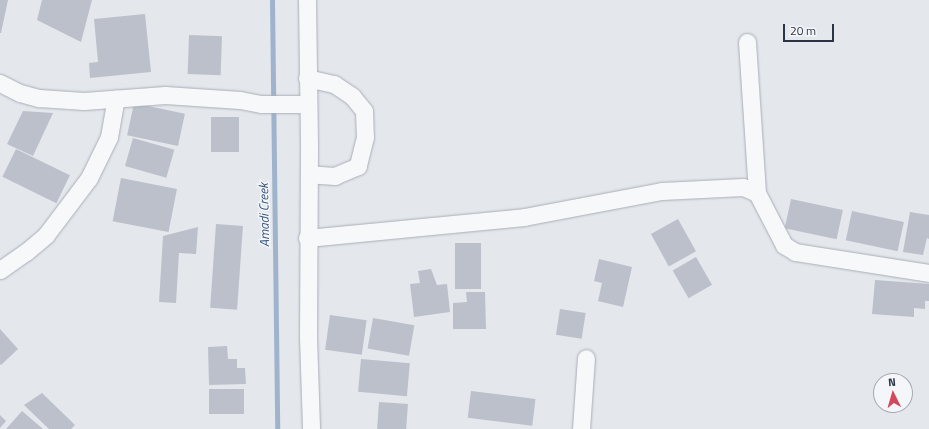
<!DOCTYPE html>
<html>
<head>
<meta charset="utf-8">
<style>
	body { margin:0 }
	#map { position:relative; width:929px; height:429px; overflow:hidden; background:#e4e7ec; font-family:"Titillium Web",sans-serif }
	div>[style] { position:absolute }
	[style*='--x'] { left:calc(var(--x)*1px); top:calc(var(--y)*1px); width:calc(var(--w)*1px); rotate:calc(var(--a)*1deg) }
	.stream>* { height:5px; margin:-2.5px; padding:0 2.5px; transform-origin:2.5px; border-radius:2.5px; background:#9fb4cc }
	.building>* { inset:0; background:#bbc0ca; transform-origin:0 0 }
	.roads { filter:drop-shadow(0 0 1px #a9aeb7) drop-shadow(0 0 1px #a9aeb7) }
	.minor>* { height:17px; margin:-8.5px; padding:0 8.5px; transform-origin:8.5px; border-radius:8.5px; background:#f7f8fa }
	span { translate:-50% -50%; white-space:nowrap; text-align:center; line-height:1.15; -webkit-text-stroke:3px #f4f6f9; paint-order:stroke }
	.water-label { font-size:13px; color:#34527a; font-style:italic }
	.north { position:absolute; left:873px; top:373px; width:40px; height:40px; box-sizing:border-box; background:#f4f6f9; border:1px solid #a4a8b1; border-radius:50%; rotate:355deg; font-size:11px; font-weight:700; line-height:16px; text-align:center; color:#2b3445 }
	.north::after { content:''; display:block; margin:auto; width:14px; height:18px; background:#d1495b; clip-path:polygon(50% 0,100% 100%,50% 72%,0 100%) }
	.scale { position:absolute; left:783px; top:24px; width:51px; height:18px; box-sizing:border-box; border:2px solid #2b3445; border-top:0; padding-left:5px; font-size:12px; line-height:14px; white-space:nowrap; color:#2b3445; -webkit-text-stroke:3px #f4f6f9; paint-order:stroke }
</style>
</head>
<body>
<div id="map">
	<div class="stream">
		<i style="--x:272;--y:0;--w:429;--a:89.3"></i>
	</div>
	<div class="building">
		<i style="clip-path:polygon(0 0,8px 0,1px 33px,0 33px)"></i>
		<i style="clip-path:polygon(42px 0,92px 0,81px 42px,37px 20px)"></i>
		<i style="clip-path:polygon(145px 14px,151px 72px,90px 78px,89px 63px,98px 62px,94px 19px)"></i>
		<i style="left:189px;top:35px;width:33px;height:39px;rotate:2deg"></i>
		<i style="left:134px;top:103px;width:52px;height:33px;rotate:12deg"></i>
		<i style="clip-path:polygon(23px 111px,53px 113px,33px 156px,7px 144px)"></i>
		<i style="left:211px;top:117px;width:28px;height:35px"></i>
		<i style="left:133px;top:138px;width:43px;height:29px;rotate:16deg"></i>
		<i style="left:16px;top:149px;width:60px;height:31px;rotate:26deg"></i>
		<i style="left:121px;top:178px;width:57px;height:44px;rotate:11deg"></i>
		<i style="left:791px;top:199px;width:53px;height:30px;rotate:12deg"></i>
		<i style="left:852px;top:211px;width:53px;height:30px;rotate:12deg"></i>
		<i style="clip-path:polygon(910px 212px,929px 215px,929px 239px,927px 238px,923px 255px,903px 252px)"></i>
		<i style="left:678px;top:219px;width:37px;height:31px;rotate:61deg"></i>
		<i style="left:216px;top:224px;width:27px;height:84px;rotate:4deg"></i>
		<i style="clip-path:polygon(198px 227px,196px 254px,179px 253px,176px 303px,159px 302px,163px 236px)"></i>
		<i style="left:455px;top:243px;width:26px;height:46px"></i>
		<i style="left:696px;top:257px;width:32px;height:27px;rotate:60deg"></i>
		<i style="clip-path:polygon(599px 259px,632px 267px,623px 307px,598px 301px,602px 283px,594px 281px)"></i>
		<i style="clip-path:polygon(431px 269px,437px 285px,447px 284px,450px 312px,414px 317px,410px 284px,420px 283px,418px 271px)"></i>
		<i style="clip-path:polygon(875px 280px,929px 284px,929px 301px,925px 301px,925px 309px,914px 308px,914px 317px,872px 314px)"></i>
		<i style="clip-path:polygon(466px 292px,485px 292px,486px 329px,453px 329px,453px 303px,467px 302px)"></i>
		<i style="left:560px;top:309px;width:26px;height:26px;rotate:9deg"></i>
		<i style="left:330px;top:315px;width:37px;height:35px;rotate:8deg"></i>
		<i style="left:373px;top:318px;width:42px;height:31px;rotate:10deg"></i>
		<i style="clip-path:polygon(0 329px,18px 349px,1px 365px,0 364px)"></i>
		<i style="clip-path:polygon(227px 346px,228px 359px,237px 359px,237px 368px,245px 368px,246px 384px,209px 385px,208px 347px)"></i>
		<i style="left:361px;top:359px;width:49px;height:33px;rotate:5deg"></i>
		<i style="left:209px;top:389px;width:35px;height:25px"></i>
		<i style="left:471px;top:391px;width:65px;height:27px;rotate:7deg"></i>
		<i style="clip-path:polygon(42px 393px,75px 425px,71px 429px,49px 429px,24px 405px)"></i>
		<i style="left:379px;top:402px;width:29px;height:27px;rotate:4deg"></i>
		<i style="clip-path:polygon(22px 411px,43px 429px,6px 429px)"></i>
		<i style="clip-path:polygon(0 415px,6px 421px,0 428px)"></i>
	</div>
	<div class="roads">
		<div class="minor">
			<i style="--x:307;--y:0;--w:148;--a:89.2"></i>
			<i style="--x:309;--y:148;--w:189;--a:90.3"></i>
			<i style="--x:308;--y:337;--w:92;--a:88.1"></i>
			<i style="--x:747;--y:42;--w:151;--a:86.2"></i>
			<i style="--x:307;--y:78;--w:28;--a:13"></i>
			<i style="--x:334;--y:84;--w:22;--a:34"></i>
			<i style="--x:352;--y:96;--w:19;--a:51"></i>
			<i style="--x:364;--y:111;--w:26;--a:88"></i>
			<i style="--x:365;--y:137;--w:30;--a:104"></i>
			<i style="--x:358;--y:166;--w:25;--a:157"></i>
			<i style="--x:335;--y:176;--w:26;--a:-176"></i>
			<i style="--x:0;--y:83;--w:22;--a:27"></i>
			<i style="--x:20;--y:93;--w:20;--a:15"></i>
			<i style="--x:39;--y:98;--w:45;--a:3.8"></i>
			<i style="--x:84;--y:101;--w:81;--a:-4.2"></i>
			<i style="--x:165;--y:95;--w:75;--a:3.8"></i>
			<i style="--x:240;--y:100;--w:21;--a:11"></i>
			<i style="--x:261;--y:104;--w:46;--a:0"></i>
			<i style="--x:307;--y:238;--w:218;--a:-5.5"></i>
			<i style="--x:524;--y:217;--w:140;--a:-10.7"></i>
			<i style="--x:662;--y:191;--w:81;--a:-2.8"></i>
			<i style="--x:743;--y:187;--w:15;--a:23"></i>
			<i style="--x:757;--y:193;--w:59;--a:62.6"></i>
			<i style="--x:784;--y:245;--w:13;--a:32"></i>
			<i style="--x:795;--y:252;--w:136;--a:8.9"></i>
			<i style="--x:0;--y:270;--w:32;--a:-35"></i>
			<i style="--x:26;--y:252;--w:26;--a:-40"></i>
			<i style="--x:46;--y:235;--w:71;--a:-53"></i>
			<i style="--x:89;--y:178;--w:46;--a:-64"></i>
			<i style="--x:109;--y:137;--w:39;--a:-80"></i>
			<i style="--x:581;--y:429;--w:71;--a:-86"></i>
		</div>
	</div>
	<div class="water-label">
		<span style="left:264px;top:215px;rotate:-91deg">Amadi Creek</span>
	</div>
	<div class="north">N</div>
	<div class="scale">20 m</div>
</div>
</body>
</html>
